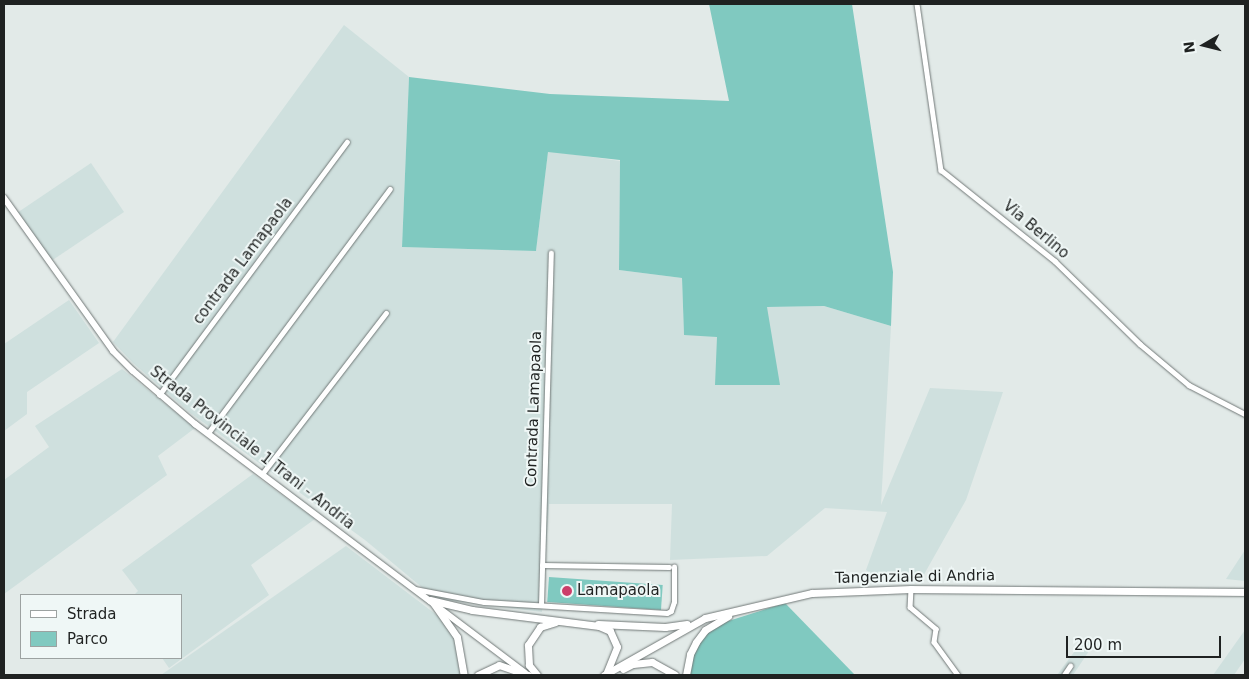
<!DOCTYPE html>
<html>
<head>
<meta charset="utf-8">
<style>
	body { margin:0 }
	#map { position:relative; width:1249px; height:679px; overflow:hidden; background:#e2eae8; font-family:"DejaVu Sans",sans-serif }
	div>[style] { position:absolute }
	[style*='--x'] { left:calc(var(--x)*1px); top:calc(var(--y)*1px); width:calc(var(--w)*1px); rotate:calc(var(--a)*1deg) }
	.built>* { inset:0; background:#cfe0de; transform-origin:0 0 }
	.green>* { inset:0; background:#80c9c0; transform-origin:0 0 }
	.roads { filter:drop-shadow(0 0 1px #717877) drop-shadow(0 0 1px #717877) }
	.street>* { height:4.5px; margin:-2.25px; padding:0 2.25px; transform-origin:2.25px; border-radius:2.25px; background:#fff }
	.secondary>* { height:6px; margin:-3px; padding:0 3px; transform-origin:3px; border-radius:3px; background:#fff }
	.primary>* { height:7px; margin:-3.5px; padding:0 3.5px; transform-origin:3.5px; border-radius:3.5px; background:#fff }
	.dots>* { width:14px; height:14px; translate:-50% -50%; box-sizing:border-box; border:2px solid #eff7f6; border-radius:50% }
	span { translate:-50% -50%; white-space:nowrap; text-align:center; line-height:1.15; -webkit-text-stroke:4px #eff7f6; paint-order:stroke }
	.street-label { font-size:15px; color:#1f2221 }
	.poi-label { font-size:15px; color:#1f2221 }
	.left { translate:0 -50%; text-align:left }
	.frame { position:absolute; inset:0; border:5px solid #1f2221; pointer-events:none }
	.legend { position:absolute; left:20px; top:594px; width:162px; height:65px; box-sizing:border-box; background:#eff7f6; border:1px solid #9ca2a1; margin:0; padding:6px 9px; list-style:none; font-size:15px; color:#1f2221 }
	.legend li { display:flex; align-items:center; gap:10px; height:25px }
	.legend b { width:25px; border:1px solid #9ca2a1 }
	.north { position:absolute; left:1179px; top:20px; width:50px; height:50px; -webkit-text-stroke:4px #eff7f6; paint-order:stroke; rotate:262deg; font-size:14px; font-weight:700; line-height:20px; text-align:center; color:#1f2221 }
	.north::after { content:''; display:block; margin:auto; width:18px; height:22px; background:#1f2221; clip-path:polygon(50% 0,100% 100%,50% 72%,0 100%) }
	.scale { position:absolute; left:1066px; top:636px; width:155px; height:22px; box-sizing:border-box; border:2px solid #1f2221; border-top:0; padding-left:6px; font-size:15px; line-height:18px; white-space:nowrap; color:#1f2221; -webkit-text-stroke:4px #eff7f6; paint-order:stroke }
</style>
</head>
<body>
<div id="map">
	<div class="built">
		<i style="clip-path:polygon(344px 25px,409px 77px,402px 247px,536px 251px,548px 151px,620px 161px,619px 270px,682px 278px,684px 335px,766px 307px,824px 306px,891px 326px,881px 505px,930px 388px,1003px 392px,966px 500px,922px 578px,876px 578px,866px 570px,887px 512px,825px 508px,767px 556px,670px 560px,672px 504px,549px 504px,542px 612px,436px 599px,365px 540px,189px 412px,133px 363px,113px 342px)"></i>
		<i style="left:91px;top:163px;width:59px;height:88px;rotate:56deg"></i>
		<i style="clip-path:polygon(69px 300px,99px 343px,27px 392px,27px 414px,4px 431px,4px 344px)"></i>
		<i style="clip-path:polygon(122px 369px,195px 428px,158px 456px,167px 475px,4px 594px,4px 480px,49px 447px,35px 426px)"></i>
		<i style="clip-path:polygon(253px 474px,315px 519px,251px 565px,269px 595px,169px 668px,162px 658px,181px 658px,181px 595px,134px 595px,138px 591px,122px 570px)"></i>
		<i style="clip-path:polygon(346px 546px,438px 616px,455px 640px,460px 675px,161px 675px)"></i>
		<i style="clip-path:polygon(1245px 550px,1245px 581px,1226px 579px)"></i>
		<i style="clip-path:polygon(1245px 630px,1245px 659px,1234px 675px,1213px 675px)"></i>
		<i style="clip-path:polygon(1086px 636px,1095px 642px,1073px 675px,1057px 675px)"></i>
	</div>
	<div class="green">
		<i style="clip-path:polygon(709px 4px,852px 4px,893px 272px,891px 326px,824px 306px,767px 307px,780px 385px,715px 385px,717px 337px,684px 335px,682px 278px,619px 270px,620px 160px,548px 152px,536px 251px,402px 247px,409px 77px,550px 94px,729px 101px)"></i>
		<i style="left:549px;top:577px;width:114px;height:25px;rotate:4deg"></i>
		<i style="clip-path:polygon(785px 603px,855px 675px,689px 675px,695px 649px,707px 632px,722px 623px)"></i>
	</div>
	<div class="roads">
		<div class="street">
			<i style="--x:917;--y:4;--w:168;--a:81.8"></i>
			<i style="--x:941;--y:170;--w:146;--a:38.6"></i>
			<i style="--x:1055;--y:261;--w:119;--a:44.3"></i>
			<i style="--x:1140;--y:344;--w:64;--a:39.9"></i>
			<i style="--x:1189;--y:385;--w:63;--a:27.4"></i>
			<i style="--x:159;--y:395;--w:315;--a:-53.4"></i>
			<i style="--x:208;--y:433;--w:304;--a:-53.3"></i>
			<i style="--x:262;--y:474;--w:203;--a:-52.4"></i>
			<i style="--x:542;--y:565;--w:127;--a:0.9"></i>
			<i style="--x:415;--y:589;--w:70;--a:10.7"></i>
			<i style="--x:484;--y:602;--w:183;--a:3.4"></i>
			<i style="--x:667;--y:613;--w:4;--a:-27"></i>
			<i style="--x:671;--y:611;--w:9;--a:-72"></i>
			<i style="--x:674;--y:602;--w:35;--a:-90"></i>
			<i style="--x:911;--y:589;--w:18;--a:93"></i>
			<i style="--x:910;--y:607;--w:34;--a:40"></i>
			<i style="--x:936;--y:629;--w:13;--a:99"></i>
			<i style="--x:934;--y:642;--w:41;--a:54"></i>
			<i style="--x:541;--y:605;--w:352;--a:-88.4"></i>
			<i style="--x:1064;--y:675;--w:11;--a:-56"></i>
		</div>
		<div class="secondary">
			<i style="--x:4;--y:198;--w:188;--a:54.5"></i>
			<i style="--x:113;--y:351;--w:28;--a:45"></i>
			<i style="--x:133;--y:371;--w:82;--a:40.5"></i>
			<i style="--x:195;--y:424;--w:413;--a:37"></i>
		</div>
		<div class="primary">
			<i style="--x:430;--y:600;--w:43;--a:13.4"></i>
			<i style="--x:472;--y:610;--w:128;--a:7.2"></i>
			<i style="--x:599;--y:626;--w:12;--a:24"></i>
			<i style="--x:610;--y:631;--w:17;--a:66"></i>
			<i style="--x:617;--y:647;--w:27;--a:112"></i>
			<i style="--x:434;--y:604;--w:40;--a:55.1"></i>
			<i style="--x:457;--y:637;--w:39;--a:80"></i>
			<i style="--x:598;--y:624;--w:67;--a:2.6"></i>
			<i style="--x:665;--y:627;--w:22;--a:-8"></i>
			<i style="--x:623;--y:669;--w:11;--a:-27"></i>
			<i style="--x:633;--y:664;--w:19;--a:-6"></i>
			<i style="--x:652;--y:662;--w:26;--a:29"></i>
			<i style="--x:478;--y:675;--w:23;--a:-25"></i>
			<i style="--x:499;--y:665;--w:31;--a:19"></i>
			<i style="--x:537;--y:675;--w:13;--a:-129"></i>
			<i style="--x:529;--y:665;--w:20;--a:-93"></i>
			<i style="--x:528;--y:645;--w:22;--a:-56"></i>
			<i style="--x:540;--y:627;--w:16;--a:-18"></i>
			<i style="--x:604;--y:675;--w:116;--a:-29.4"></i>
			<i style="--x:705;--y:618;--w:110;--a:-13.2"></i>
			<i style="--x:812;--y:593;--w:99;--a:-2.3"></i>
			<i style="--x:911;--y:589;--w:334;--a:0.5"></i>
			<i style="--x:686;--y:675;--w:21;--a:-79"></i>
			<i style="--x:690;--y:654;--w:13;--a:-63"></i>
			<i style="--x:696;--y:642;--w:15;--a:-53"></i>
			<i style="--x:705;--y:630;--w:27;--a:-31"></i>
		</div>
	</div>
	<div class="dots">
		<i style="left:567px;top:591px;background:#cc3e6a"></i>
	</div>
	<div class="street-label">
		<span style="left:1036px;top:230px;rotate:40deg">Via Berlino</span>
		<span style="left:243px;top:261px;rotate:-53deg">contrada Lamapaola</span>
		<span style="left:534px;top:409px;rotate:-88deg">Contrada Lamapaola</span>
		<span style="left:252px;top:448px;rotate:38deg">Strada Provinciale 1 Trani - Andria</span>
		<span style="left:915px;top:577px;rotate:-1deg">Tangenziale di Andria</span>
	</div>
	<div class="poi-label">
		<span class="left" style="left:577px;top:591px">Lamapaola</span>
	</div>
	<div class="frame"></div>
	<ul class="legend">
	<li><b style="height:6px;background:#fff"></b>Strada</li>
	<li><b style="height:14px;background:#80c9c0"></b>Parco</li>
	</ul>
	<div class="north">N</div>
	<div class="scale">200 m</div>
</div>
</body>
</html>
